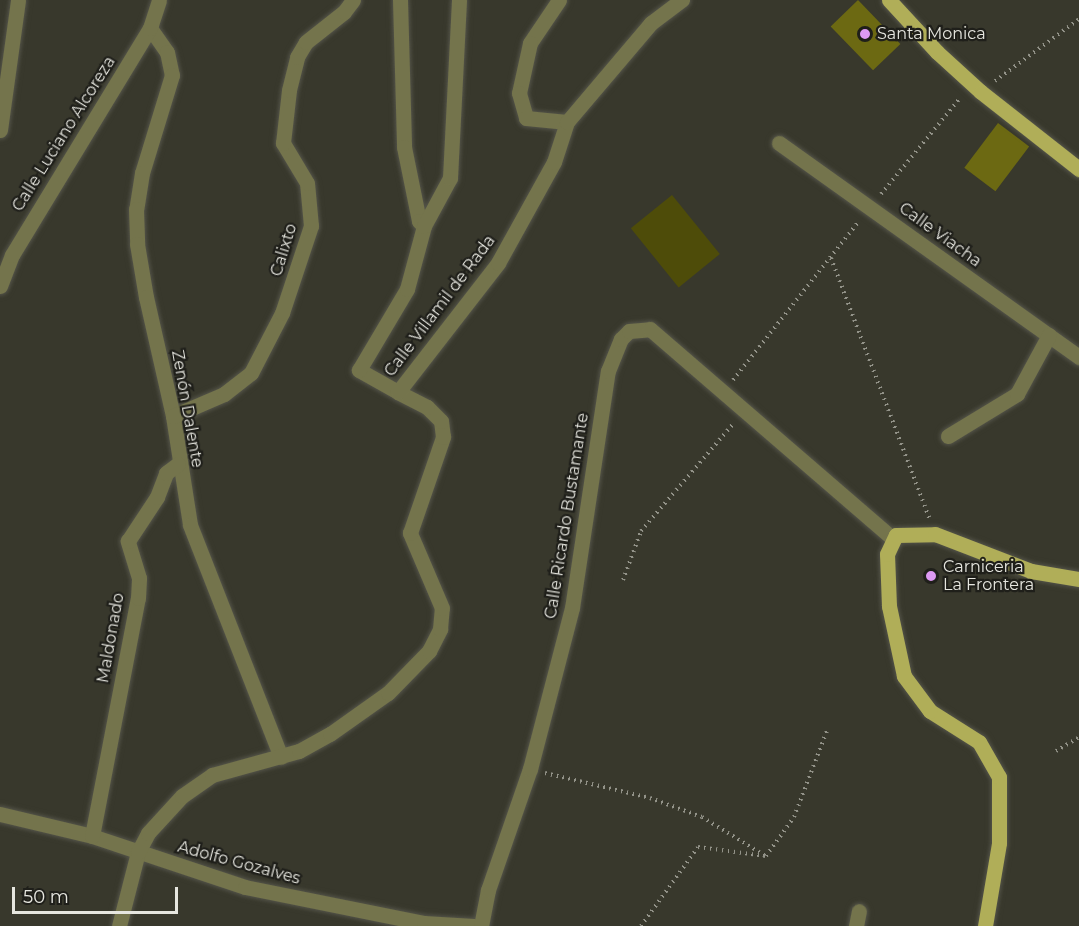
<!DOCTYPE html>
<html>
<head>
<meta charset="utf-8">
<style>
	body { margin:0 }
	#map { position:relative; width:1079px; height:926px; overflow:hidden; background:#38382c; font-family:Montserrat,sans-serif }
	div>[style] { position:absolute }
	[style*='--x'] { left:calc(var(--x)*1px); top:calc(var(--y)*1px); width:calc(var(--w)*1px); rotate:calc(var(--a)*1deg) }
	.green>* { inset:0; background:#4e4c09; transform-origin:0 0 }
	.building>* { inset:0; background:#6c6912; transform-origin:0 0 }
	.path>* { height:4px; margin-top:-2px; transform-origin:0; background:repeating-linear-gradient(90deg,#939389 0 1.5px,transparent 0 6px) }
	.roads { filter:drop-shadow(0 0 2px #545449) drop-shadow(0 0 2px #545449) }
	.minor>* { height:15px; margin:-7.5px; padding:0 7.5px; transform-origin:7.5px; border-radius:7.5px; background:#74744c }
	.major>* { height:15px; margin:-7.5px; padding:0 7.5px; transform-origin:7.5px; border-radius:7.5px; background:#b0ae58 }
	.dots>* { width:16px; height:16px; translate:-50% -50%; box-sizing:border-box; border:3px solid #1f1f1a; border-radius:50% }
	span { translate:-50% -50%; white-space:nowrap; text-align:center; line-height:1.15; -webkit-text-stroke:4.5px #1f1f1a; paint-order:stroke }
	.poi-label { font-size:16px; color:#e6e6df }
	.left { translate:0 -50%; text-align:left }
	.street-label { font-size:16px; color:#e6e6df }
	.scale { position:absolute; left:12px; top:887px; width:166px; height:27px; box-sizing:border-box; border:3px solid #e6e6df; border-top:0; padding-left:8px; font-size:18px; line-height:21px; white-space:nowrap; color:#e6e6df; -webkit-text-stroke:4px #1f1f1a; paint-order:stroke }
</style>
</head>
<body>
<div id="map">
	<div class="green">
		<i style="left:672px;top:195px;width:76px;height:53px;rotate:51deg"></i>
	</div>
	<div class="building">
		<i style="left:858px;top:0;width:61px;height:38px;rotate:46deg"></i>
		<i style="left:998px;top:123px;width:39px;height:56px;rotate:37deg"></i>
	</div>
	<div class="path">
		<i style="--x:995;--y:81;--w:104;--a:-36.4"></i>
		<i style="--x:881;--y:194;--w:124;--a:-50.5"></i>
		<i style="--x:831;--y:258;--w:278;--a:69.3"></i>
		<i style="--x:733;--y:380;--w:203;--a:-51.6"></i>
		<i style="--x:623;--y:580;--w:52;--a:-69.8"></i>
		<i style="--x:641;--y:531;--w:141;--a:-49.3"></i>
		<i style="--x:1056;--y:751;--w:27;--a:-31"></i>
		<i style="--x:545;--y:773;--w:108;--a:13.4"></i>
		<i style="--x:650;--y:798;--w:55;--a:20.1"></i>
		<i style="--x:702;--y:817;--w:73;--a:31.5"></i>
		<i style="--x:641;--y:926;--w:97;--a:-54.2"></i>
		<i style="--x:698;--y:847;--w:69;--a:7.5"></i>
		<i style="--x:766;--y:856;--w:48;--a:-54.3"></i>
		<i style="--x:794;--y:817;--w:95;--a:-69.1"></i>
	</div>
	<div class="roads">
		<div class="minor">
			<i style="--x:400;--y:0;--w:147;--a:88.4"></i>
			<i style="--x:404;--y:147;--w:76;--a:78.5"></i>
			<i style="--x:419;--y:221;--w:7;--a:45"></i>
			<i style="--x:559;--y:0;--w:52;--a:124"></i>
			<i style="--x:530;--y:43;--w:51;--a:102.4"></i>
			<i style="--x:519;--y:93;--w:26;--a:74"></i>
			<i style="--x:526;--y:118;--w:41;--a:5.6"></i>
			<i style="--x:150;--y:28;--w:29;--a:55"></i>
			<i style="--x:167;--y:52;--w:24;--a:78"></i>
			<i style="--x:172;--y:75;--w:102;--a:107"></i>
			<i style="--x:142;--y:173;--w:36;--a:99"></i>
			<i style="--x:136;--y:209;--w:35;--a:88"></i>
			<i style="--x:137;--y:244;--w:54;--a:80.4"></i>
			<i style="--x:146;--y:297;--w:122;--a:77.2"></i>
			<i style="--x:173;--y:416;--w:110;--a:81.1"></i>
			<i style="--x:190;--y:525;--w:249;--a:68.6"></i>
			<i style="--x:0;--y:130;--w:131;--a:-82.1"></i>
			<i style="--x:779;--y:143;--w:369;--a:35.5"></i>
			<i style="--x:0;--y:286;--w:33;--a:-69"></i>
			<i style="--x:12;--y:255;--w:266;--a:-58.7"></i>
			<i style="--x:150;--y:28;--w:29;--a:-72"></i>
			<i style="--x:398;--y:392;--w:45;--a:-150.6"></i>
			<i style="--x:359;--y:370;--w:94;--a:-59.3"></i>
			<i style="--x:407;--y:289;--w:65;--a:-74.9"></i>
			<i style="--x:424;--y:226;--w:55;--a:-61.6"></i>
			<i style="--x:450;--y:178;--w:178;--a:-87.1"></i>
			<i style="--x:173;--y:416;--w:56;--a:-23.3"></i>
			<i style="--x:224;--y:394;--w:34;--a:-38"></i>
			<i style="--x:251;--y:373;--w:68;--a:-62.7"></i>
			<i style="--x:282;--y:313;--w:92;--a:-71.6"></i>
			<i style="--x:311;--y:226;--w:43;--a:-95.3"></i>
			<i style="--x:307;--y:183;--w:47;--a:-121"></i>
			<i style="--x:283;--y:143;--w:53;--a:-83.5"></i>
			<i style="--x:289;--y:90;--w:34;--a:-76"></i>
			<i style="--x:297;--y:57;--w:17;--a:-59"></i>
			<i style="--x:306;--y:42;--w:48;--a:-38.3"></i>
			<i style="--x:344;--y:12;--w:15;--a:-53"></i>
			<i style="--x:948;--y:436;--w:81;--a:-31.3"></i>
			<i style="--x:1017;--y:394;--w:67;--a:-61.5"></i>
			<i style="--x:0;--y:814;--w:95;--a:13.4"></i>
			<i style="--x:92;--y:836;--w:161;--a:18.4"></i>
			<i style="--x:245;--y:887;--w:183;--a:11.4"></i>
			<i style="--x:424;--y:923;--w:50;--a:3.4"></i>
			<i style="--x:92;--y:836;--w:242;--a:-79.1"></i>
			<i style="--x:138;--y:598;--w:20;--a:-87"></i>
			<i style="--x:139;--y:578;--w:39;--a:-107"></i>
			<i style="--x:128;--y:541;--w:53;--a:-56.6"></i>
			<i style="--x:157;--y:497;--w:26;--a:-69"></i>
			<i style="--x:166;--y:473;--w:15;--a:-37"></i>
			<i style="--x:119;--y:926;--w:76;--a:-75.6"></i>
			<i style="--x:138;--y:852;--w:21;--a:-62"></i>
			<i style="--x:148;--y:833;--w:50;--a:-47.4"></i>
			<i style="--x:182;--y:796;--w:37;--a:-35"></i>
			<i style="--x:212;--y:775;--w:90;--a:-15.4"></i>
			<i style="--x:299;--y:751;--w:35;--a:-29"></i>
			<i style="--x:330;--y:734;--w:71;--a:-35.3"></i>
			<i style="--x:388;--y:693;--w:59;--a:-45.7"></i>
			<i style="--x:429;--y:651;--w:25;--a:-63"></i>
			<i style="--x:440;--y:629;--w:21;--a:-85"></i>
			<i style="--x:442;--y:608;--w:82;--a:-113.1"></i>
			<i style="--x:410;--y:533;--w:102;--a:-71"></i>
			<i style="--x:443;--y:437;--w:16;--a:-97"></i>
			<i style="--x:441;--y:421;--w:20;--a:-135"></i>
			<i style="--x:427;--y:407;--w:33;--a:-153"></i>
			<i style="--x:398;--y:392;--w:163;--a:-52.2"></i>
			<i style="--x:498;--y:263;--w:115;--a:-61"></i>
			<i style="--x:554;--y:162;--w:42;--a:-72"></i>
			<i style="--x:567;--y:122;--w:130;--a:-49.7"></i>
			<i style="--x:651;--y:23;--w:39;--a:-37"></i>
			<i style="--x:481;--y:926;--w:37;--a:-79"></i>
			<i style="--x:488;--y:890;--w:128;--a:-70.9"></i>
			<i style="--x:530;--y:769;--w:166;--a:-75.4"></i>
			<i style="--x:572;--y:608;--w:240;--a:-81.4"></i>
			<i style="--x:608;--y:371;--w:35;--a:-68"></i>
			<i style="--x:621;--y:339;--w:11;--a:-45"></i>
			<i style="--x:629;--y:331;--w:21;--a:-5"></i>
			<i style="--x:650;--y:329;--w:321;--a:40.8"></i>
			<i style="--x:856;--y:926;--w:15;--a:-79"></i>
		</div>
		<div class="major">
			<i style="--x:889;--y:0;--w:71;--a:47.3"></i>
			<i style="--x:937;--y:52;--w:59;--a:42.3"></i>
			<i style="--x:981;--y:92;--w:125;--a:38.2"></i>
			<i style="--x:985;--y:926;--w:84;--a:-80.4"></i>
			<i style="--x:999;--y:843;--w:66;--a:-90"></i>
			<i style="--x:999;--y:777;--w:40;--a:-119.7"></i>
			<i style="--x:979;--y:742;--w:58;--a:-147.7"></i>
			<i style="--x:930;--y:711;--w:44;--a:-126.6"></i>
			<i style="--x:904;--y:676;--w:72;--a:-102.1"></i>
			<i style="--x:889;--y:606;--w:52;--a:-92.2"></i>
			<i style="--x:887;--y:554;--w:21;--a:-65"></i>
			<i style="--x:896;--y:535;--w:39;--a:-1"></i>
			<i style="--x:935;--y:534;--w:103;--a:21.1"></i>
			<i style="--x:1031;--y:571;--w:49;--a:9.5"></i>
		</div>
	</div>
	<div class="dots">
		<i style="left:865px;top:34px;background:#dd99f3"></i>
		<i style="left:931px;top:576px;background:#dd99f3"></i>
	</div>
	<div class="poi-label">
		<span class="left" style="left:877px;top:34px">Santa Monica</span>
		<span class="left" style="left:943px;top:576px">Carniceria<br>La Frontera</span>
	</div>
	<div class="street-label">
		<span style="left:64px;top:134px;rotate:-58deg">Calle Luciano Alcoreza</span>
		<span style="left:940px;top:235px;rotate:36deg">Calle Viacha</span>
		<span style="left:284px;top:250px;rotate:-73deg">Calixto</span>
		<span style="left:440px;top:306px;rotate:-53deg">Calle Villamil de Rada</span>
		<span style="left:187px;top:409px;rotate:80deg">Zenón Dalente</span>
		<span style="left:567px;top:516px;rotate:-81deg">Calle Ricardo Bustamante</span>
		<span style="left:111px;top:638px;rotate:-80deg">Maldonado</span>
		<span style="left:239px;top:863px;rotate:15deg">Adolfo Gozalves</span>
	</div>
	<div class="scale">50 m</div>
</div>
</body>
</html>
